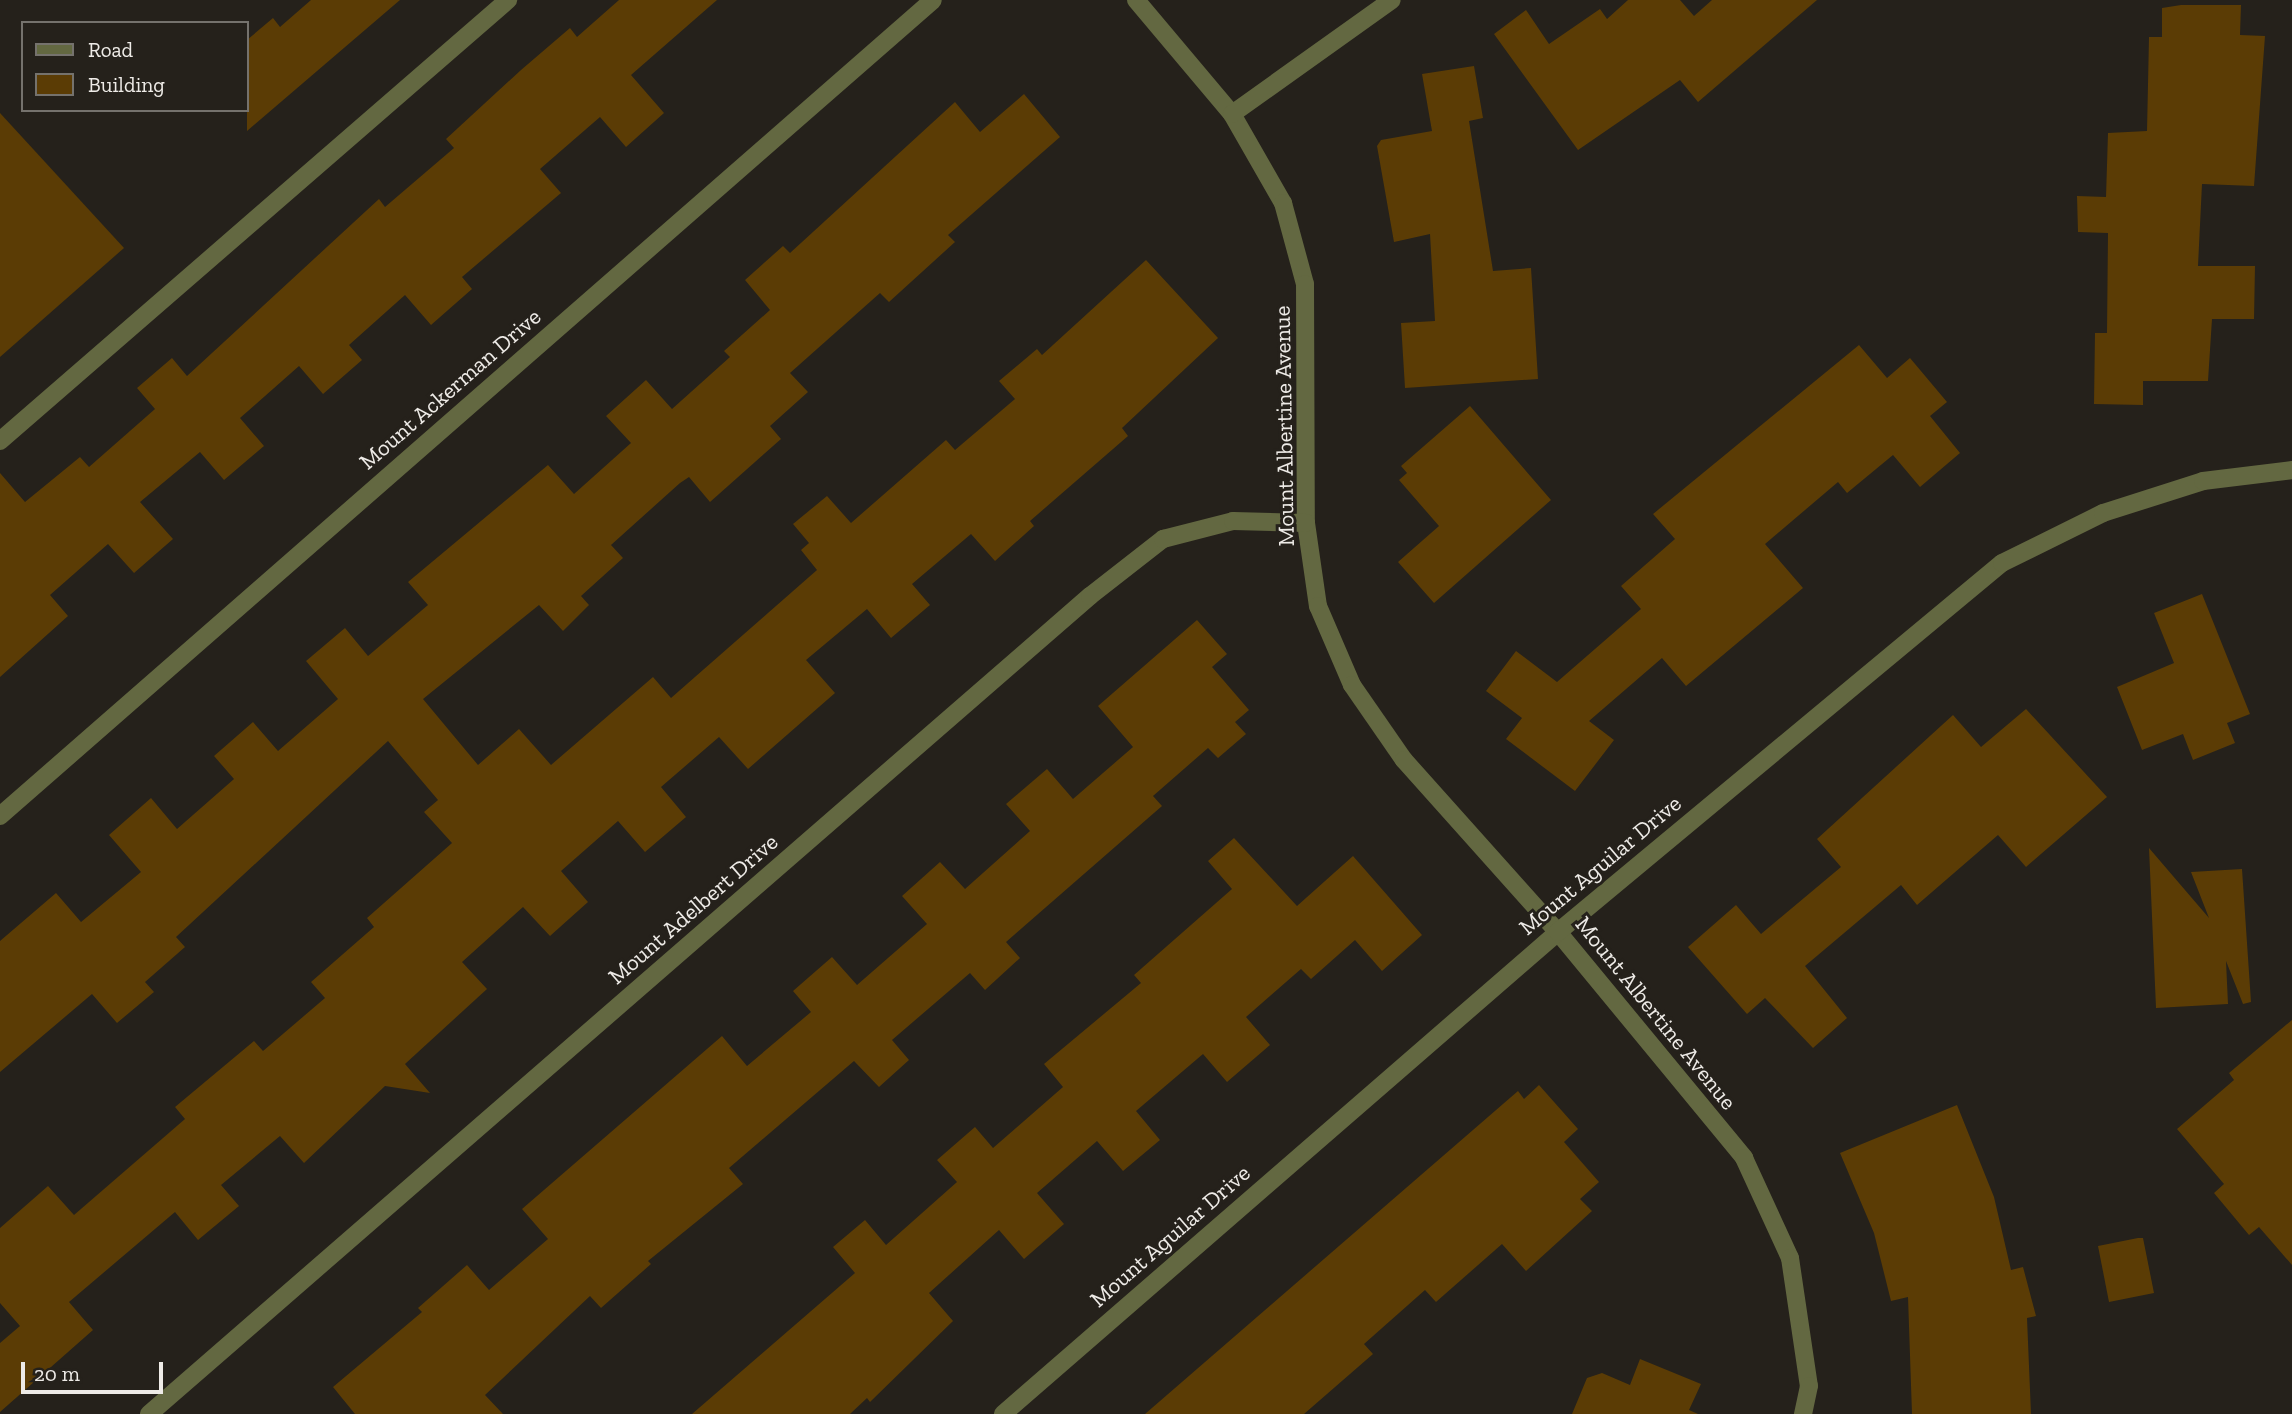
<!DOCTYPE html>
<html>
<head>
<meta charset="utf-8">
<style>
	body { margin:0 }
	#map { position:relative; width:2292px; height:1414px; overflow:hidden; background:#25211b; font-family:"Zilla Slab",serif }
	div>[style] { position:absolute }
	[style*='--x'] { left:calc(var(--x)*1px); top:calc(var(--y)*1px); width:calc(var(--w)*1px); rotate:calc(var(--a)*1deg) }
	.building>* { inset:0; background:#5b3c05 }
	.minor>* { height:18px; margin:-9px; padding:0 9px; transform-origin:9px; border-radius:9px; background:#636841 }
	span { translate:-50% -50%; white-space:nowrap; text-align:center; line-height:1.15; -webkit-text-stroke:6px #25211b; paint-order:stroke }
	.street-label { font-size:23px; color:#eeebe7 }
	.legend { position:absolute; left:21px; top:21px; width:228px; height:91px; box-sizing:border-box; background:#25211b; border:2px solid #75726d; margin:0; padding:9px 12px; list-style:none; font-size:21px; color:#eeebe7 }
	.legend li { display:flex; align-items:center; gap:14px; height:35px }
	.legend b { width:35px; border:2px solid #75726d }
	.scale { position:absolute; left:21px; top:1362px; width:142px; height:32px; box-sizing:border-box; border:4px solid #eeebe7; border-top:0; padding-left:9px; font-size:21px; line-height:24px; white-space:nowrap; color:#eeebe7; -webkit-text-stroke:5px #25211b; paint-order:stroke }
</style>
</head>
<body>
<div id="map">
	<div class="building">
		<i style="clip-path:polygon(311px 0,400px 0,247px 131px,247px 40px,273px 18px,280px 27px)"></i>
		<i style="clip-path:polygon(619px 0,717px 0,631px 75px,664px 113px,626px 147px,600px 117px,540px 169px,561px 193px,462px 277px,472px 289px,431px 325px,405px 295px,349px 345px,362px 360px,323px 394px,299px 366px,240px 418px,264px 446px,224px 480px,200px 452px,140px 502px,173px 539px,134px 573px,108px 544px,50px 595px,68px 616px,0 677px,0 473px,25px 502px,80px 457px,89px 467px,155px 409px,137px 388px,172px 358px,187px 376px,379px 199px,385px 207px,454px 148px,446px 139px,521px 70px,570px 28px,577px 37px)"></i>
		<i style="clip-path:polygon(1628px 0,1680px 0,1694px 16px,1712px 0,1817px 0,1698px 102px,1680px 80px,1578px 150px,1494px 34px,1526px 10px,1549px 44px,1600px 9px,1607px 19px)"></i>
		<i style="clip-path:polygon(2181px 5px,2241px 5px,2240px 35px,2265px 36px,2254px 186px,2202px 184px,2198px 266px,2255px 266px,2254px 319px,2212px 319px,2208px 381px,2143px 381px,2143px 405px,2094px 404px,2095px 333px,2107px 333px,2108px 233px,2078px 232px,2077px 196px,2106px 197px,2108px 133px,2147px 131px,2149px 37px,2162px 37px,2162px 8px)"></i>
		<i style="clip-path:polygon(1474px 66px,1483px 118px,1469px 121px,1493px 271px,1531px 268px,1538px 379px,1405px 388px,1401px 323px,1435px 321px,1430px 234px,1394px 242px,1377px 146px,1381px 140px,1432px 131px,1422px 74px)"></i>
		<i style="clip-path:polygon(1024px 94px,1060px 137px,948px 235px,955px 242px,889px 302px,880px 293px,790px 373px,808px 392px,770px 426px,781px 439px,710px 502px,689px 477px,680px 483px,611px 545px,623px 558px,581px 596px,589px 605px,563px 631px,539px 605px,423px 699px,478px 765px,519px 729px,551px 765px,653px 677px,671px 698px,817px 570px,801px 550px,809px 543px,793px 524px,827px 496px,851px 523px,946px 440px,955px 450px,1015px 399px,999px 381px,1037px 349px,1042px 355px,1146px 260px,1218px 338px,1122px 428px,1128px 436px,1030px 521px,1034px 526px,995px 561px,971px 534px,912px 584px,930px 605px,891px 638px,867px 609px,806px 660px,835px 693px,748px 769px,719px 737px,661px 787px,686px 817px,645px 852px,618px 821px,561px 871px,588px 902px,550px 936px,523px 907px,462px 962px,487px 989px,405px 1064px,430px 1093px,385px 1086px,304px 1163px,280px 1136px,221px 1185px,239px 1206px,198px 1240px,175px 1212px,69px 1302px,93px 1330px,0 1412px,0 1343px,20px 1326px,0 1303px,0 1228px,48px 1186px,74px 1215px,185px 1119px,175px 1107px,254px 1041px,263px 1051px,325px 998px,311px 982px,374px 927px,367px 918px,452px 843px,424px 812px,438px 800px,388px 741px,176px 937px,185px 947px,145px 982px,154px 992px,117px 1023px,92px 994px,0 1072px,0 941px,56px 893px,81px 922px,141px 872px,109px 835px,151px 798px,177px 829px,234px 779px,214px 756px,253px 722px,278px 751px,338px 699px,306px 661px,345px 628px,368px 656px,428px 605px,408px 582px,548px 465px,574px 494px,631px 443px,606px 416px,646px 380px,672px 409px,730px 357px,724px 351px,770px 310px,745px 280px,783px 246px,790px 253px,955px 102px,980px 132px)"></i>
		<i style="clip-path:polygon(0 113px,124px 248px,0 357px)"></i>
		<i style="clip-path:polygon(1859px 345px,1887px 378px,1910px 358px,1947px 402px,1930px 416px,1960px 453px,1920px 487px,1893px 455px,1847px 493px,1838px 482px,1765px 544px,1803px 588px,1686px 686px,1662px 658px,1589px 721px,1614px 740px,1575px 791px,1506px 739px,1522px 718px,1486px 691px,1516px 651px,1557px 682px,1641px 609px,1621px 586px,1675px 539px,1653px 514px)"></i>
		<i style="clip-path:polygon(1470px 406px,1551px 500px,1434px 603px,1398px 562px,1439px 526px,1399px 480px,1407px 473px,1401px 466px)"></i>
		<i style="clip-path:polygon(2202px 594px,2250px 714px,2227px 723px,2235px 743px,2193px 760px,2183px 734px,2142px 750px,2117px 687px,2174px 663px,2154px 613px)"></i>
		<i style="clip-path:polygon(1197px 620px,1227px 654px,1212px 667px,1249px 710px,1235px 722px,1246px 734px,1218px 758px,1208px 748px,1153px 796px,1162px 806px,1006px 942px,1020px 958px,985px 990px,970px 973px,892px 1040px,909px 1060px,879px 1087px,854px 1061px,729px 1168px,743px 1184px,648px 1261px,651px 1264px,601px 1308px,590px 1296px,485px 1395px,503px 1414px,355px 1414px,333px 1387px,422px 1312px,418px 1308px,467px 1265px,489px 1290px,548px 1239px,522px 1209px,722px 1036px,747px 1066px,811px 1012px,793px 991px,832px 957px,857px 985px,927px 924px,902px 896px,940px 862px,965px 889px,1030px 831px,1006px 804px,1047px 769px,1073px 799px,1133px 747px,1098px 706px)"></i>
		<i style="clip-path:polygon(2026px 709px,2107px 797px,2026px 867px,1998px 835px,1917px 905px,1901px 885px,1805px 966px,1847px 1018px,1813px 1048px,1765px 998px,1747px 1014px,1688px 947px,1736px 905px,1761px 934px,1841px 867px,1817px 839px,1953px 715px,1981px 747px)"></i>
		<i style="clip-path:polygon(1234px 838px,1297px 906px,1353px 856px,1422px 935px,1382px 971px,1355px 940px,1311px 979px,1301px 969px,1246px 1017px,1270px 1045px,1227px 1082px,1203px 1054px,1136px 1111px,1160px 1140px,1123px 1171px,1097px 1141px,1037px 1193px,1064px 1224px,1024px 1259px,999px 1230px,929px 1293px,953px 1321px,870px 1402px,867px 1398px,850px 1414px,692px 1414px,855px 1273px,833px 1247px,865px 1220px,886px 1245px,957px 1182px,937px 1160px,975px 1127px,993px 1148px,1063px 1087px,1044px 1064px,1141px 983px,1134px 975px,1232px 889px,1208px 861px)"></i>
		<i style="clip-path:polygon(2149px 848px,2209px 918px,2191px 872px,2242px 869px,2251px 1002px,2243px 1004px,2226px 961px,2228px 1004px,2156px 1008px)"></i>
		<i style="clip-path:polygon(2292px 1020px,2292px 1265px,2259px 1227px,2249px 1235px,2214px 1193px,2224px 1184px,2177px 1129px,2234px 1080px,2229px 1073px)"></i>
		<i style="clip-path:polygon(1539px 1085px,1578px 1129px,1564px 1142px,1599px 1182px,1580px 1199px,1592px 1211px,1526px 1271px,1502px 1244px,1436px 1302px,1425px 1290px,1364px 1344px,1373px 1354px,1304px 1414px,1145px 1414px,1518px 1091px,1524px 1099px)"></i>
		<i style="clip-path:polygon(1957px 1105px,1994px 1197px,2011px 1270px,2023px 1267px,2036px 1316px,2027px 1318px,2031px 1414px,1912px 1414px,1908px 1297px,1891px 1301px,1874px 1233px,1840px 1153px)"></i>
		<i style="clip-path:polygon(2138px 1238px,2143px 1238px,2154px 1293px,2109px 1302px,2098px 1246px)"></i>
		<i style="clip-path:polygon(1640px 1359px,1701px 1384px,1689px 1410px,1698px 1414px,1572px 1414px,1587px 1378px,1602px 1373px,1630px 1385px)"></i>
	</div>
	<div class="minor">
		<i style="--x:1136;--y:0;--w:149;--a:49.9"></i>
		<i style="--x:1232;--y:114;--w:103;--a:60.2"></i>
		<i style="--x:1283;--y:203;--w:84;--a:74.8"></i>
		<i style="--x:1305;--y:284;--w:239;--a:89.8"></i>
		<i style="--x:1306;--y:523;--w:84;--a:81.8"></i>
		<i style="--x:1318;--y:606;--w:86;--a:66.7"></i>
		<i style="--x:1352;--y:685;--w:91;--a:55.3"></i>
		<i style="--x:1404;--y:760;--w:231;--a:48.2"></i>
		<i style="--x:1558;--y:932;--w:293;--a:50.5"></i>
		<i style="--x:1744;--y:1158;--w:110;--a:65.3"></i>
		<i style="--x:1790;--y:1258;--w:129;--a:81.6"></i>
		<i style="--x:1809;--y:1386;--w:29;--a:102"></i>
		<i style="--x:1232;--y:114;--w:196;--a:-35.5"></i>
		<i style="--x:0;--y:441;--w:673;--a:-40.96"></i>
		<i style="--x:0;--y:816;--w:1239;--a:-41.17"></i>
		<i style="--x:149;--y:1414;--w:1247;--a:-41"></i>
		<i style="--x:1090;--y:596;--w:93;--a:-38"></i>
		<i style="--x:1163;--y:539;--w:72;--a:-14.4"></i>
		<i style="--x:1233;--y:521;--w:73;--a:1.6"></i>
		<i style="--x:1003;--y:1414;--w:735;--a:-40.97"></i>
		<i style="--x:1558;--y:932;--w:577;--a:-39.73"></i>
		<i style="--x:2002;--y:563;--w:113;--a:-26.3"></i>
		<i style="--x:2103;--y:513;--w:105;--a:-17.7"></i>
		<i style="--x:2203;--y:481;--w:90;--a:-7"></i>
	</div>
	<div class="street-label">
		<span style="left:450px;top:389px;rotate:-41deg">Mount Ackerman Drive</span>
		<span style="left:1284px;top:426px;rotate:-91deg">Mount Albertine Avenue</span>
		<span style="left:1600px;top:865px;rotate:-40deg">Mount Aguilar Drive</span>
		<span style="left:693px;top:909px;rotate:-41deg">Mount Adelbert Drive</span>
		<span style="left:1656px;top:1013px;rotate:51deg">Mount Albertine Avenue</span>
		<span style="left:1170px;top:1236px;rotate:-41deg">Mount Aguilar Drive</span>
	</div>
	<ul class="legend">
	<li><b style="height:9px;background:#636841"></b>Road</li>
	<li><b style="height:19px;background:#5b3c05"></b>Building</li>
	</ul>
	<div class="scale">20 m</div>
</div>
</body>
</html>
